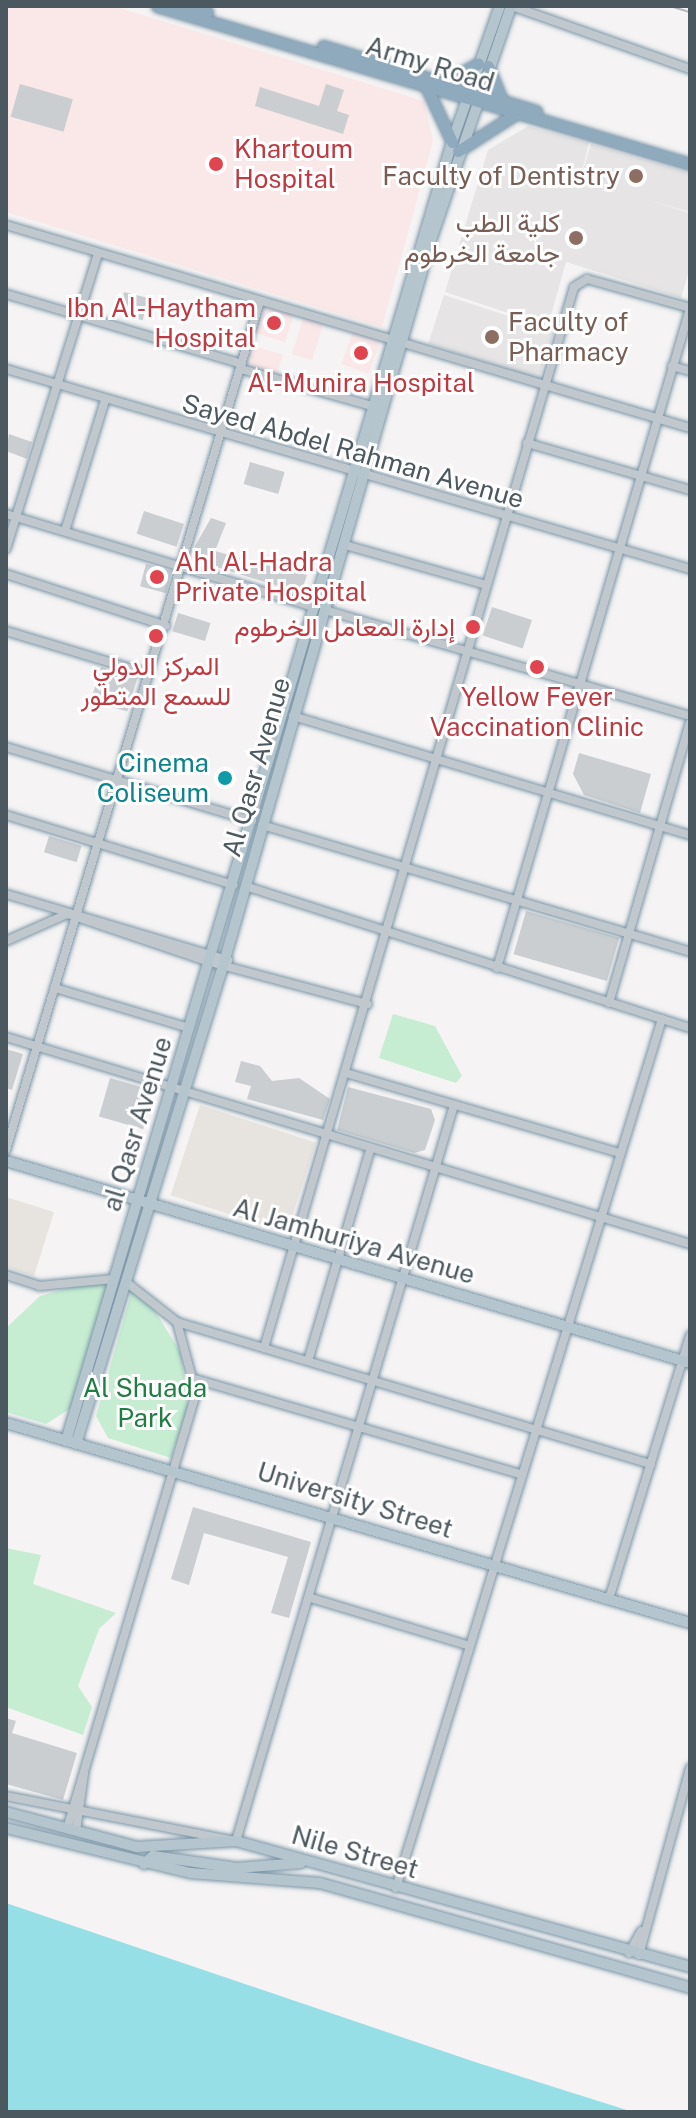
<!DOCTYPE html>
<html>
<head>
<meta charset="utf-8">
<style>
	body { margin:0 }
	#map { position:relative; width:696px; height:2118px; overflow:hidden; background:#f5f3f3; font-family:"Public Sans",Vazirmatn,sans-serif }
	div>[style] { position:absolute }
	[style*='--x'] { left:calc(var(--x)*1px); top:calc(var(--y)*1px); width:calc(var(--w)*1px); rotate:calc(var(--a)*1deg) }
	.commercial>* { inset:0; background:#e7e4df; transform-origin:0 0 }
	.education>* { inset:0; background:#e6e4e4; transform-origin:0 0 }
	.medical>* { inset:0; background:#fae7e8; transform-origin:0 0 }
	.green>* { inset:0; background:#c6edd1 }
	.water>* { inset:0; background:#97dfe6 }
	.building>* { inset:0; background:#caced1; transform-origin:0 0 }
	.roads { filter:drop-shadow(0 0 2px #7a96a8) drop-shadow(0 0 2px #7a96a8) }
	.minor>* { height:8px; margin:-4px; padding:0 4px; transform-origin:4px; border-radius:4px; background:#c0c8ce }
	.major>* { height:10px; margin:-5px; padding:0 5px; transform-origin:5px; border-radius:5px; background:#b5c5ce }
	.highway>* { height:11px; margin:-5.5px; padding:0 5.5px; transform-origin:5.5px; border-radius:5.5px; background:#8faabd }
	.rail>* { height:2px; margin:-1px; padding:0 1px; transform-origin:1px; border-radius:1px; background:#b5b9bc }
	.dots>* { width:22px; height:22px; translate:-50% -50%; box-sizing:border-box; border:4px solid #fff; border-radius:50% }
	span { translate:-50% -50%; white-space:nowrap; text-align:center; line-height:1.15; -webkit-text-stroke:6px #fff; paint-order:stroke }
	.street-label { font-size:26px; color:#4c585f }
	.health-label { font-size:26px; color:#be3a42 }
	.left { translate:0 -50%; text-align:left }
	.right { translate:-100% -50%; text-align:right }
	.education-label { font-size:26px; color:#785e54 }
	.culture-label { font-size:26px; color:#0d838f }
	.park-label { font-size:26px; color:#207d43 }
	.frame { position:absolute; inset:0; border:8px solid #4c585f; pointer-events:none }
</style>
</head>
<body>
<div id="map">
	<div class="commercial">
		<i style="left:200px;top:1105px;width:122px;height:95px;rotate:18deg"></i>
		<i style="clip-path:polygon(6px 1197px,54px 1212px,34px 1276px,6px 1267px)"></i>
	</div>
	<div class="education">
		<i style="clip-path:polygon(528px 126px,589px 143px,580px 180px,591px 144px,690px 173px,690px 212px,647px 200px,690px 213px,690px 267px,681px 298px,566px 262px,548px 326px,445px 292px,488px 150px)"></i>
		<i style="left:444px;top:295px;width:116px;height:51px;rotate:18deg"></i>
	</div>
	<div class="medical">
		<i style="clip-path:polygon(6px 6px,113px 6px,424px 101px,433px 141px,382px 327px,6px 212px)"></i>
		<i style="left:264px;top:303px;width:32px;height:31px;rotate:18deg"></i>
		<i style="left:304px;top:315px;width:21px;height:41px;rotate:17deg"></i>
		<i style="left:353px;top:332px;width:29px;height:34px;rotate:20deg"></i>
		<i style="left:252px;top:346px;width:32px;height:21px;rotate:16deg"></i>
	</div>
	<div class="green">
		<i style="clip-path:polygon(393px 1014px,435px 1026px,462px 1076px,456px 1083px,379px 1058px)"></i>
		<i style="clip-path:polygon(86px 1283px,110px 1284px,71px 1408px,46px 1424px,6px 1412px,6px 1328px,40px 1296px)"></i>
		<i style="clip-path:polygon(132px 1290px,153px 1308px,181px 1353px,188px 1407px,171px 1458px,108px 1438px,96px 1416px)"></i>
		<i style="clip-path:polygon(6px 1548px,41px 1555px,33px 1584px,116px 1613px,99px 1629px,78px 1686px,92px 1707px,83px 1735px,6px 1707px)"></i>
	</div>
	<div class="water">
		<i style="clip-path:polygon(6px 1903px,478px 2063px,633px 2112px,6px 2112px)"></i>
	</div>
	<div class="building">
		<i style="left:20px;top:84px;width:55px;height:34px;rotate:16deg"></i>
		<i style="clip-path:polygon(326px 84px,344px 90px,337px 111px,349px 115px,343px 134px,255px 106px,260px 87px,319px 106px)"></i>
		<i style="left:124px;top:292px;width:25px;height:23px;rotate:14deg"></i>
		<i style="clip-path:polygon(9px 434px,32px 442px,27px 459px,6px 451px)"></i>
		<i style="left:250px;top:462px;width:36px;height:23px;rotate:16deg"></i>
		<i style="left:144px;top:511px;width:42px;height:24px;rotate:18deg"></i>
		<i style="clip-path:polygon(211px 518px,226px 523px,215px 551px,240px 558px,237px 568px,249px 572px,252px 561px,307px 575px,301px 593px,197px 561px,195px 546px)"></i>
		<i style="left:146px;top:564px;width:27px;height:23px;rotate:15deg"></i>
		<i style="left:492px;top:607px;width:42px;height:30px;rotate:18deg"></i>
		<i style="left:178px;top:613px;width:34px;height:19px;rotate:17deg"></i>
		<i style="left:101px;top:667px;width:38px;height:35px;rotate:17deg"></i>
		<i style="clip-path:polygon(579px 753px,651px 774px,640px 813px,584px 795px,573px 774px)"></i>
		<i style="left:49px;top:836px;width:34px;height:17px;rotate:17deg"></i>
		<i style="left:526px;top:911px;width:97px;height:45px;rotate:16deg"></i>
		<i style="clip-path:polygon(6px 1049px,23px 1054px,12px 1090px,6px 1088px)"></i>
		<i style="clip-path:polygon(241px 1061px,260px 1066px,272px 1081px,299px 1078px,330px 1099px,323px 1120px,247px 1099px,251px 1086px,235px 1082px)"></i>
		<i style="left:110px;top:1078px;width:46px;height:40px;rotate:16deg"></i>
		<i style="clip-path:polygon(348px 1087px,431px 1109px,435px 1120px,425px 1150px,414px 1153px,337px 1130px)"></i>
		<i style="clip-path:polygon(193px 1507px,311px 1542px,289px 1618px,271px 1613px,288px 1557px,204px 1533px,189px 1585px,171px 1579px)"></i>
		<i style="clip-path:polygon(6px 1718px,16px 1721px,12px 1733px,77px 1753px,63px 1800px,6px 1784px)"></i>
	</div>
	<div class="roads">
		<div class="minor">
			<i style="--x:512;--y:6;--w:189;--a:19.5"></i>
			<i style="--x:6;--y:225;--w:713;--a:16.53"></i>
			<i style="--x:6;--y:294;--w:246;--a:16.5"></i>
			<i style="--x:672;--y:366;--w:19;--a:16"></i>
			<i style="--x:6;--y:369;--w:713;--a:16.3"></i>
			<i style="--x:241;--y:369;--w:139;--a:15.8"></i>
			<i style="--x:527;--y:443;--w:170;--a:16.1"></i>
			<i style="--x:6;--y:514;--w:323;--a:16.8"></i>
			<i style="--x:65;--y:531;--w:137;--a:-73"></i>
			<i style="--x:345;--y:545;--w:147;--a:15.8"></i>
			<i style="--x:6;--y:549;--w:310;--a:-72.7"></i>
			<i style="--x:6;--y:574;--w:168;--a:18"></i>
			<i style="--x:325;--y:610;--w:380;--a:16.2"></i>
			<i style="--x:6;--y:631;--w:148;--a:16.8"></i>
			<i style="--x:293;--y:716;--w:414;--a:16.7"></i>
			<i style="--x:6;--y:747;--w:257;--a:16.7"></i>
			<i style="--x:6;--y:815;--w:238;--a:17.1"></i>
			<i style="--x:262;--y:825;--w:446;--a:16.5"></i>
			<i style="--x:245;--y:886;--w:467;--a:17.7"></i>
			<i style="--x:6;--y:894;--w:232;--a:16.6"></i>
			<i style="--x:68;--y:914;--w:150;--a:18.7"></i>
			<i style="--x:210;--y:962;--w:163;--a:15"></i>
			<i style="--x:6;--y:941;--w:67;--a:-23.9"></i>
			<i style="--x:497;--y:968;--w:687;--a:-73.68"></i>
			<i style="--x:55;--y:988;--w:140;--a:16.6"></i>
			<i style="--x:609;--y:1003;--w:291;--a:-73.9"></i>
			<i style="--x:6;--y:1037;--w:715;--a:16.84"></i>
			<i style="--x:346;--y:1073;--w:285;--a:16.3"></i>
			<i style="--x:6;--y:1150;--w:886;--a:-73.34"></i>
			<i style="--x:6;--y:1275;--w:35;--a:18"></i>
			<i style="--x:39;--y:1286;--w:75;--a:-5.3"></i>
			<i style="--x:177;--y:1322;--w:495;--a:16.7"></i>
			<i style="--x:264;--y:1348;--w:1105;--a:-73.71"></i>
			<i style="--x:574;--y:287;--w:15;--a:-32"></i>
			<i style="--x:587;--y:279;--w:107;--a:15.7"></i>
			<i style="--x:308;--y:1361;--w:220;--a:-73.6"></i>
			<i style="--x:195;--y:1379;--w:338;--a:16.3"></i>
			<i style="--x:311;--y:1598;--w:163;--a:16.8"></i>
			<i style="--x:609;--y:1599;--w:276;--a:-72.9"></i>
			<i style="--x:6;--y:1796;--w:234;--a:11.1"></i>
			<i style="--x:236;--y:1841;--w:768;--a:-73.5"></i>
			<i style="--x:67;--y:1829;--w:455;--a:-73.5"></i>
			<i style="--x:196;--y:1393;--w:73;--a:-105"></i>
			<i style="--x:177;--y:1322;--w:65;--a:-141.9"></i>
			<i style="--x:76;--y:1831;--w:58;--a:-82"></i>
			<i style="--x:396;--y:1888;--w:909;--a:-72.98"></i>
			<i style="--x:629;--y:1953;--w:25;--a:-61"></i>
			<i style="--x:639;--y:1955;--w:194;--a:-74.7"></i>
		</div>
		<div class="major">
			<i style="--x:6;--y:1161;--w:713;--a:16.45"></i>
			<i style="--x:6;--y:1423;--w:713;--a:16.3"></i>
			<i style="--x:66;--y:1441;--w:1355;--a:-73.45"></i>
			<i style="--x:452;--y:142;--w:144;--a:-70.6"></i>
			<i style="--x:76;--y:1444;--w:500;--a:-72.91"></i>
			<i style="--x:223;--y:966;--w:752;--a:-74.02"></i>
			<i style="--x:430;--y:243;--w:250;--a:-71.1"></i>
			<i style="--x:6;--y:1812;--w:136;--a:15"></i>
			<i style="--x:137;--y:1847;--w:99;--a:-3.5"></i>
			<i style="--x:236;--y:1841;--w:471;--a:15.5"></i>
			<i style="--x:6;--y:1828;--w:190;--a:13.7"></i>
			<i style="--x:191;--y:1873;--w:129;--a:4.4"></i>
			<i style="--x:320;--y:1883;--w:385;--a:15.8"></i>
			<i style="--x:144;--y:1864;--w:12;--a:-42"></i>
			<i style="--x:153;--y:1856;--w:85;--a:8.1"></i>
			<i style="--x:237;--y:1868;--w:64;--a:-4.5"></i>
		</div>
		<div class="highway">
			<i style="--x:157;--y:6;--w:556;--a:16.51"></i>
			<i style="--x:186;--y:6;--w:22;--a:16"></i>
			<i style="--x:323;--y:46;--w:223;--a:17"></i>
			<i style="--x:488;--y:66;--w:35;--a:68"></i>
			<i style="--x:445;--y:82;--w:38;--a:-29"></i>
			<i style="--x:425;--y:84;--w:64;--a:65"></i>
			<i style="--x:458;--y:151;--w:70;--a:-32.8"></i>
		</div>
	</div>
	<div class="rail">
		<i style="--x:670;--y:6;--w:21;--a:17"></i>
	</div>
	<div class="dots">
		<i style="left:216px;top:164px;background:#e0444e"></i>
		<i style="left:636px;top:176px;background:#8d6e63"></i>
		<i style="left:576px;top:238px;background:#8d6e63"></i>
		<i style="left:274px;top:323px;background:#e0444e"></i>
		<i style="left:492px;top:337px;background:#8d6e63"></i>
		<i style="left:361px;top:353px;background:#e0444e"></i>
		<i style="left:157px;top:577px;background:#e0444e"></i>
		<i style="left:473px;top:627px;background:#e0444e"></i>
		<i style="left:156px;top:636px;background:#e0444e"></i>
		<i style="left:537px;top:667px;background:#e0444e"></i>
		<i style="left:225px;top:778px;background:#0f9aa8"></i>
	</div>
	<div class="street-label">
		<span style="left:430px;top:64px;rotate:17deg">Army Road</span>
		<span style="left:353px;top:451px;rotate:16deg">Sayed Abdel Rahman Avenue</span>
		<span style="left:256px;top:767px;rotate:-74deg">Al Qasr Avenue</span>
		<span style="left:137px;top:1124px;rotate:-73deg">al Qasr Avenue</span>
		<span style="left:354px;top:1241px;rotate:16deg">Al Jamhuriya Avenue</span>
		<span style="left:355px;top:1500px;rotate:17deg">University Street</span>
		<span style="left:355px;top:1852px;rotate:16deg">Nile Street</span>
	</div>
	<div class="health-label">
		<span class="left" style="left:234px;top:164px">Khartoum<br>Hospital</span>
		<span class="right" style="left:256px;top:323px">Ibn Al-Haytham<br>Hospital</span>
		<span style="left:361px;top:383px">Al-Munira Hospital</span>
		<span class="left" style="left:175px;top:577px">Ahl Al-Hadra<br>Private Hospital</span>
		<span class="right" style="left:455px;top:627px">إدارة المعامل الخرطوم</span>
		<span style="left:156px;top:681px">المركز الدولي<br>للسمع المتطور</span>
		<span style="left:537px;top:712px">Yellow Fever<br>Vaccination Clinic</span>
	</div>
	<div class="education-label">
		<span class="right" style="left:620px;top:176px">Faculty of Dentistry</span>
		<span class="right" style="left:560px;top:238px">كلية الطب<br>جامعة الخرطوم</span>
		<span class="left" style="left:508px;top:337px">Faculty of<br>Pharmacy</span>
	</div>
	<div class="culture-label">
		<span class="right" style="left:209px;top:778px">Cinema<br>Coliseum</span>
	</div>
	<div class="park-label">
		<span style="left:145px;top:1403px">Al Shuada<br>Park</span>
	</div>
	<div class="frame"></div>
</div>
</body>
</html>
